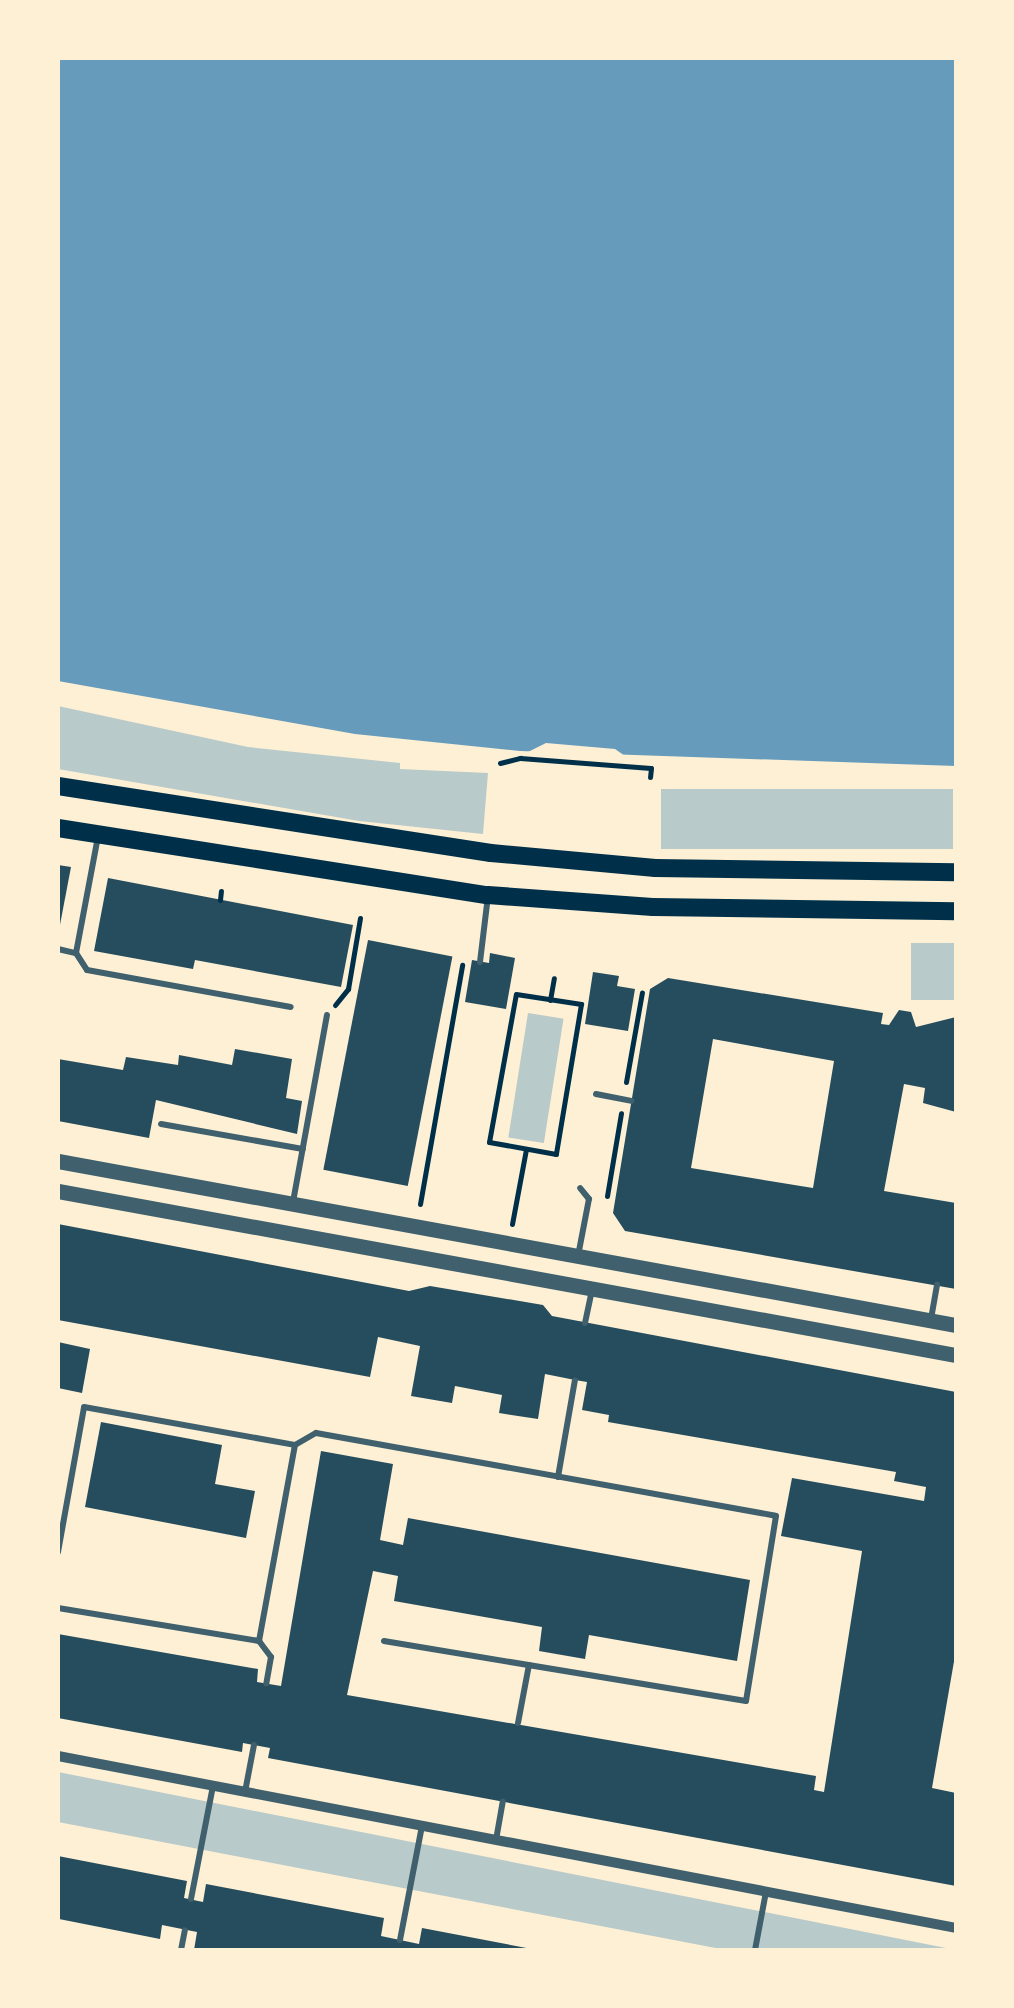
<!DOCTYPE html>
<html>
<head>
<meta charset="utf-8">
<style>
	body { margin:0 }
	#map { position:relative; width:1014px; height:2008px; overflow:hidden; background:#fdf0d5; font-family:Lora,serif }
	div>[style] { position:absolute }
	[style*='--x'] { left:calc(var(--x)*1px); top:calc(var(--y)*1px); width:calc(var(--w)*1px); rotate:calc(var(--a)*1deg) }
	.green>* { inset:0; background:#b9caca; transform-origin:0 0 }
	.water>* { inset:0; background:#669bbc }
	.pier>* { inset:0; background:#fdf0d5 }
	.building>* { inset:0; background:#264d5e; transform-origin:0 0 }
	.path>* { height:5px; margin:-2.5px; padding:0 2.5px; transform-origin:2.5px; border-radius:2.5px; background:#003049 }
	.service>* { height:6px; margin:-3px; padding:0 3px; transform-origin:3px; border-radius:3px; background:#3f606c }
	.minor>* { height:10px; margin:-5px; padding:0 5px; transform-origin:5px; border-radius:5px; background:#3f606c }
	.tertiary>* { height:15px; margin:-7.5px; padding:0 7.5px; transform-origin:7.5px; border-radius:7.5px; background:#3f606c }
	.secondary>* { height:18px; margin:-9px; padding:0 9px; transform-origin:9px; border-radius:9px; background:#003049 }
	span { translate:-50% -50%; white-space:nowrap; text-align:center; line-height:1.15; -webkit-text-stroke:10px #fdf0d5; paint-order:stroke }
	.frame { position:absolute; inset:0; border:60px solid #fdf0d5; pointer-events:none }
</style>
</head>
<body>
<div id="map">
	<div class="green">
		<i style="clip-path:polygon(58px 706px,248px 747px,400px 763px,400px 769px,488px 773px,483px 834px,359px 821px,58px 769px)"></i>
		<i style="left:661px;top:789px;width:292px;height:60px"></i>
		<i style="left:956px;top:943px;width:57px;height:45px;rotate:90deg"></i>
		<i style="left:528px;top:1013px;width:36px;height:126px;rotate:9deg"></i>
		<i style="clip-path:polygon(58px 1772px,956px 1950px,726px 1950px,58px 1822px)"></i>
	</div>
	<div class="water">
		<i style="clip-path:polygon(58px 58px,956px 58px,956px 766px,520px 751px,355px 734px,58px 681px)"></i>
	</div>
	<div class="pier">
		<i style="clip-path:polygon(546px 743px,615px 749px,638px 765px,520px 756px)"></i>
	</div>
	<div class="building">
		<i style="clip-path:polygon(58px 865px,71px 867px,59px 930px,58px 930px)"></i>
		<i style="clip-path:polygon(108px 878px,353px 925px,341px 987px,195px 960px,193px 969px,94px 951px)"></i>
		<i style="left:368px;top:940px;width:86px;height:234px;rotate:11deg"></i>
		<i style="clip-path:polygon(490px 953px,515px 958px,506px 1009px,465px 1002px,472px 960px,489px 963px)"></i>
		<i style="clip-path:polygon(593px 972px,619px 976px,617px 986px,635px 989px,628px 1031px,585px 1024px)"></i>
		<i style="clip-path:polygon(evenodd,668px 978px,883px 1013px,881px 1024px,889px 1025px,899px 1010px,911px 1012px,916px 1027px,956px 1017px,956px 1112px,923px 1103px,925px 1088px,904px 1084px,884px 1191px,956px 1203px,956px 1289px,625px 1231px,613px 1213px,650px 989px,668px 978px,713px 1039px,834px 1061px,813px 1188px,691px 1168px,713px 1039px)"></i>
		<i style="clip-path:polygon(235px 1049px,292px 1059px,286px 1098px,302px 1101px,297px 1134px,156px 1100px,149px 1138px,58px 1121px,58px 1059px,123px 1070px,126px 1057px,178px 1065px,179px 1055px,232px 1065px)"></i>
		<i style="clip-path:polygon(58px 1224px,409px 1291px,430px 1286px,543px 1305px,552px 1316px,956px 1392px,956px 1650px,932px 1788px,956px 1793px,956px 1886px,268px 1758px,270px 1748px,243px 1743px,242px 1752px,58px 1718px,58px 1634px,258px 1669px,257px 1682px,281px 1686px,321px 1451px,393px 1464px,380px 1540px,403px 1545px,408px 1518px,750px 1580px,737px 1661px,589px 1635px,585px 1659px,539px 1651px,542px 1627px,394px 1601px,398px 1576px,373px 1571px,347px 1695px,816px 1776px,814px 1790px,824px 1792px,862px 1551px,781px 1536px,792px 1478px,924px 1501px,926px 1487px,894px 1481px,896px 1472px,608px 1422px,609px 1415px,582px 1410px,587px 1382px,575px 1380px,545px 1374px,538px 1419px,499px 1413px,502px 1395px,455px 1386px,452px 1403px,411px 1396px,420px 1346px,378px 1337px,370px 1377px,58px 1320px)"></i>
		<i style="clip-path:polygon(58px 1342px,90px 1349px,82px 1393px,58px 1388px)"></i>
		<i style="clip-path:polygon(101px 1422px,222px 1445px,215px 1484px,255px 1491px,246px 1538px,85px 1507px)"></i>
		<i style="clip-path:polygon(58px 1856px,187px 1881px,184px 1898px,203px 1902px,206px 1884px,384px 1918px,381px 1936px,419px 1944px,422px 1928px,537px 1950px,194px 1950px,197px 1932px,162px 1925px,160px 1939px,59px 1919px)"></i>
	</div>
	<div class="path">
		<i style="--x:500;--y:763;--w:21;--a:-14"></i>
		<i style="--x:520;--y:758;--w:131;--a:4.4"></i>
		<i style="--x:651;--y:768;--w:9;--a:96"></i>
		<i style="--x:220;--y:900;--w:9;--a:-84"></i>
		<i style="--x:516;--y:994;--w:66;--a:8.7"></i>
		<i style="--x:581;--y:1004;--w:152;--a:99.5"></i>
		<i style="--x:556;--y:1154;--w:68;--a:-169.8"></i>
		<i style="--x:489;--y:1142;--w:150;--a:-79.7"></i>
		<i style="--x:550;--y:1000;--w:22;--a:-80"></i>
		<i style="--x:335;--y:1005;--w:21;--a:-51"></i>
		<i style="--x:348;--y:989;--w:72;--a:-80.4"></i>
		<i style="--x:626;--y:1082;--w:91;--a:-79.9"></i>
		<i style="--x:607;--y:1196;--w:84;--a:-80.4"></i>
		<i style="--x:420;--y:1204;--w:243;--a:-80"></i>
		<i style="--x:512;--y:1224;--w:76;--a:-79.4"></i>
	</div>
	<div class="service">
		<i style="--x:58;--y:949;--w:18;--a:13"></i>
		<i style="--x:76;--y:953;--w:20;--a:57"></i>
		<i style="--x:87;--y:970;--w:207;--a:10.3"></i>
		<i style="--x:76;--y:953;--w:118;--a:-79.3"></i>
		<i style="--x:480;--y:962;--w:66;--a:-83.1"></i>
		<i style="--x:596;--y:1094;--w:36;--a:11"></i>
		<i style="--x:161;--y:1124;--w:144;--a:10"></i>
		<i style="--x:293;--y:1202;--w:190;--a:-79.7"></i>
		<i style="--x:578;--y:1256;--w:58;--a:-79.1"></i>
		<i style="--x:589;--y:1199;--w:14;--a:-129"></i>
		<i style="--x:931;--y:1319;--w:35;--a:-80"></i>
		<i style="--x:585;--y:1323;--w:34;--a:-78"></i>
		<i style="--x:558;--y:1477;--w:98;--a:-80.1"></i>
		<i style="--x:58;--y:1552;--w:147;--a:-79.8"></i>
		<i style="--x:84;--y:1407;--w:214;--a:10.2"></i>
		<i style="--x:295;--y:1445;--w:24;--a:-30"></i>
		<i style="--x:316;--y:1433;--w:467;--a:10.2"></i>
		<i style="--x:776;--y:1516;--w:187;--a:99.2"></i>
		<i style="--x:746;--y:1701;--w:367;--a:-170.6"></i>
		<i style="--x:58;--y:1608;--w:204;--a:9.3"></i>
		<i style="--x:259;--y:1641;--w:199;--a:-79.6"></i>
		<i style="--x:259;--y:1641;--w:20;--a:53"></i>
		<i style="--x:271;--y:1657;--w:27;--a:100"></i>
		<i style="--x:518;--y:1723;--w:59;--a:-79.3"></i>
		<i style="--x:245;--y:1792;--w:48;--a:-79.2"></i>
		<i style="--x:496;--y:1840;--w:39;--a:-80"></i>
		<i style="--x:191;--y:1899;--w:115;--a:-79"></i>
		<i style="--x:400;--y:1940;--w:116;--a:-79.1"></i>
		<i style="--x:181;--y:1950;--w:20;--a:-79"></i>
		<i style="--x:755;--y:1950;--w:59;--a:-79.3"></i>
	</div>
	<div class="minor">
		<i style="--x:58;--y:1756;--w:914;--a:10.84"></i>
	</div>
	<div class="tertiary">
		<i style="--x:58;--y:1161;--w:913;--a:10.35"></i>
		<i style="--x:58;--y:1191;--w:913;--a:10.35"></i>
	</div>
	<div class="secondary">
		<i style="--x:58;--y:786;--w:438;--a:8.8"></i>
		<i style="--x:491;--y:853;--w:165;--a:5.2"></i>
		<i style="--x:655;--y:868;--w:301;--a:0.8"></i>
		<i style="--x:58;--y:828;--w:435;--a:8.9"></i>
		<i style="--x:488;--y:895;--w:165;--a:4.2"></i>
		<i style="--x:653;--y:907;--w:303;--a:0.8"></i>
	</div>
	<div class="frame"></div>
</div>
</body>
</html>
